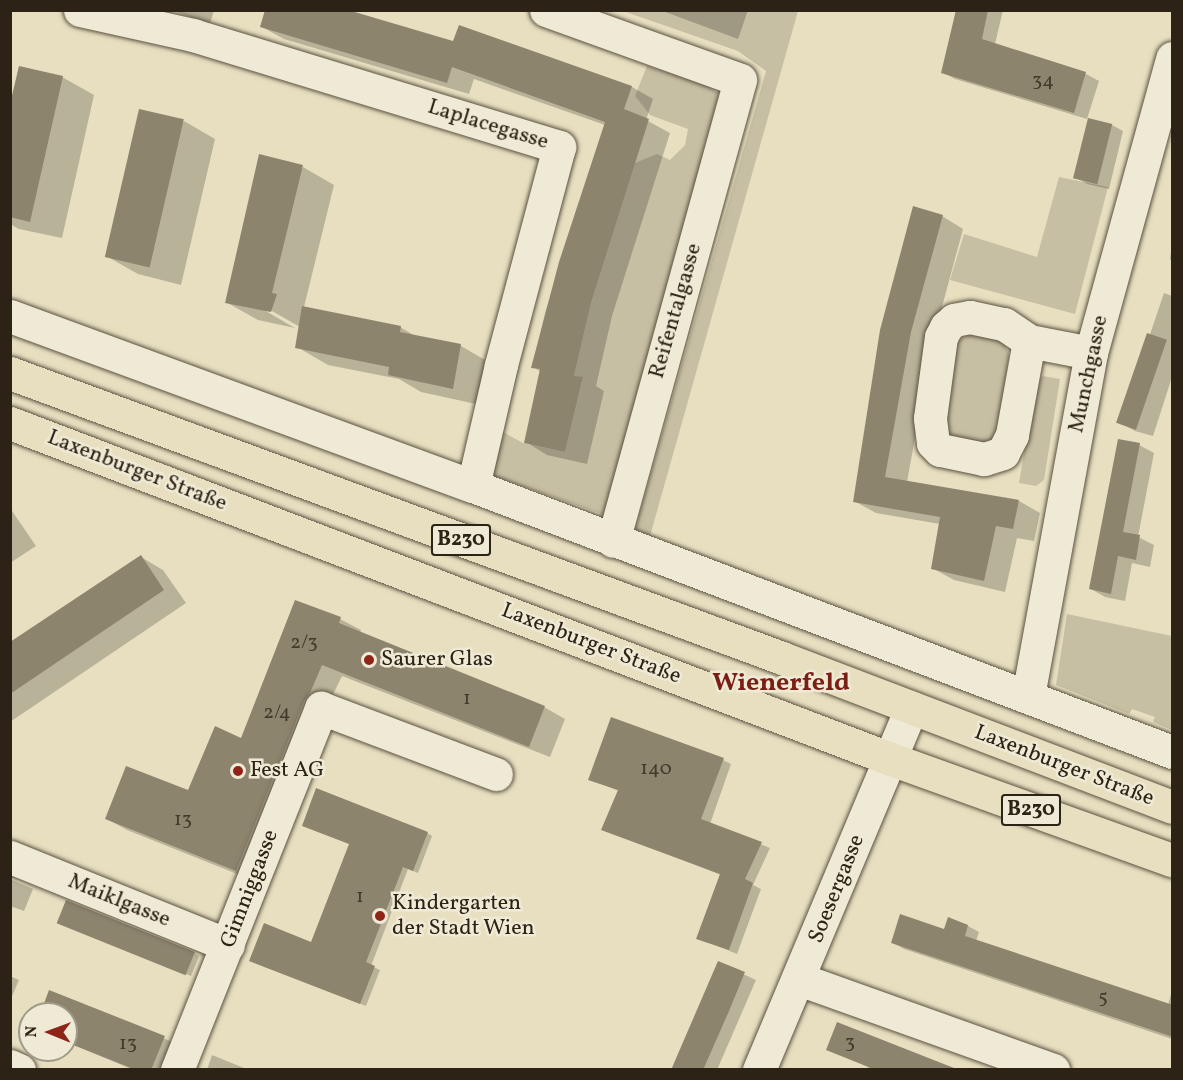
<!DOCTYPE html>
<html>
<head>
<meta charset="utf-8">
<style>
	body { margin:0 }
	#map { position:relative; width:1183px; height:1080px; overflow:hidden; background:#e7dfc0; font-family:Vollkorn,serif }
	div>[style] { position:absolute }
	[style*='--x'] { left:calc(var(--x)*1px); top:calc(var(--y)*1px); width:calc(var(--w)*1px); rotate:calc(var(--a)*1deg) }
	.green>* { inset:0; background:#c7bfa3 }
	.shadow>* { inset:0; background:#0003 }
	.building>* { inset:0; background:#8d846e; transform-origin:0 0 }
	.roads { filter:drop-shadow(0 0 2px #5b5140) drop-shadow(0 0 2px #5b5140) }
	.minor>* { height:33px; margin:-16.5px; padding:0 16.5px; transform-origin:16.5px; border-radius:16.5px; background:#efead6 }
	.major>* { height:33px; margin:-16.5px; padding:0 16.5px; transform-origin:16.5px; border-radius:16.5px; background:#e7dfc0 }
	.dots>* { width:16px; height:16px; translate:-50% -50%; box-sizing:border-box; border:3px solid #efead6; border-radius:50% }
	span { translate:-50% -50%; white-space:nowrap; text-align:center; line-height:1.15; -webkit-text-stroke:5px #efead6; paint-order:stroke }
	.number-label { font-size:20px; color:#443a2b }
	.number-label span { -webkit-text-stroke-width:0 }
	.shield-label span { padding:2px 4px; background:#efead6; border:2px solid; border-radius:4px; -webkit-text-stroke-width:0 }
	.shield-label { font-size:21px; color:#2c2215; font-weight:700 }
	.street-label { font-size:22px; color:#2c2215 }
	.poi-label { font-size:22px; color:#2c2215 }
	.left { translate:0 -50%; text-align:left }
	.quarter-label { font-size:26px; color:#7a1f14; font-weight:700 }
	.frame { position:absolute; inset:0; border:12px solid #2c2215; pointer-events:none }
	.north { position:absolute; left:18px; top:1002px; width:60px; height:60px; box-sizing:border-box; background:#efead6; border:2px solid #a19a89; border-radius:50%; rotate:271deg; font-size:16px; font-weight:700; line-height:24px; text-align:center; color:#2c2215 }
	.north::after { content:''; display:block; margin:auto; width:21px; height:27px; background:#8f2418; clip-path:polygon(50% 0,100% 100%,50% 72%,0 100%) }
</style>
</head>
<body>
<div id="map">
	<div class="green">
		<i style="clip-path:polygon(623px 11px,798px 11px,650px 536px,635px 529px,766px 71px,738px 51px)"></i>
		<i style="clip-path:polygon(647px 66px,706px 85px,719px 94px,608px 516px,491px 475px,501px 431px,523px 443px,565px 452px,583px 378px,574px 376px,591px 303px,635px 163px,657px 154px,670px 160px,685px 145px,688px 129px,650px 115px,635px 96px)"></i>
		<i style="clip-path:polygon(1059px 177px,1108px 187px,1075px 314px,950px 280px,964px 234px,1037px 257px)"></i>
		<i style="clip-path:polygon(970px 333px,997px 337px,1005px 344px,1009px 356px,998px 431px,987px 445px,952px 441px,944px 433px,955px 355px,959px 341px)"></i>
		<i style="clip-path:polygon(1043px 376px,1060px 379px,1044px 480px,1036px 486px,1019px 483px,1036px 382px)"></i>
		<i style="clip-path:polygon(1067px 614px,1172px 636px,1172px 730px,1153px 722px,1155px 717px,1132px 709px,1129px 714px,1056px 685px)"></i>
	</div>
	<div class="shadow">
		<i style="clip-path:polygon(171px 10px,214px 10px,210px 24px)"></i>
		<i style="clip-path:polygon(660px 10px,748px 10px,738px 39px)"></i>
		<i style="clip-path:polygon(957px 10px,1003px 10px,995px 44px,1086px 74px,1099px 81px,1087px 119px,955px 79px,942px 72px)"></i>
		<i style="clip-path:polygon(262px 27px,454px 43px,460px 27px,632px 87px,653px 99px,646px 120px,670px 133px,612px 316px,596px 386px,604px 391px,587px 464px,547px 455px,526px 442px,541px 372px,533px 367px,545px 313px,605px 125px,474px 79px,469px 94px,284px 39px)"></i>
		<i style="clip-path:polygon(62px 77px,94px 95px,62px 238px,19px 229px,10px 224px,10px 111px)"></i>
		<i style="clip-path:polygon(184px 121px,215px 139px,181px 285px,138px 274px,106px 256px)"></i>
		<i style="clip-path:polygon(1112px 125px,1123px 131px,1109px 189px,1087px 184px,1075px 177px)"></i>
		<i style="clip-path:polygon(303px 167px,334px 185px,304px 307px,400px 327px,417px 337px,461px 346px,492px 364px,485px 406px,421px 392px,399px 379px,328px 365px,297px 347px,300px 327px,265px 307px,264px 310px,295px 328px,258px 320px,226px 302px)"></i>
		<i style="clip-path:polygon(942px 216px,963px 229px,932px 344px,907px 482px,1019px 501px,1040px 513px,1034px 541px,1017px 538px,1005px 592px,954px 580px,932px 568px,940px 524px,876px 513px,854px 501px)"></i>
		<i style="clip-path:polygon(1172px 244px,1172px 261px,1170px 259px)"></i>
		<i style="clip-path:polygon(1164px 293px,1172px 296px,1172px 377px,1153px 436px,1135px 431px,1120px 423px)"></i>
		<i style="clip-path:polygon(1139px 445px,1154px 453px,1138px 537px,1154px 545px,1150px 567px,1132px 563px,1125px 601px,1105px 597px,1091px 589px)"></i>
		<i style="clip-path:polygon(10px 508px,36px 546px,10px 563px)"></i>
		<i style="clip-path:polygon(141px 557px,163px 570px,186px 603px,10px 722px,10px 644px)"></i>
		<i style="clip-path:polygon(296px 602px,340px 619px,361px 630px,360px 633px,544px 707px,565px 719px,550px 757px,342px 676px,324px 713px,257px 882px,127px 830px,107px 819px,189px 792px,242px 740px)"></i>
		<i style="clip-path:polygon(723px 760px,731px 764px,710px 824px,770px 848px,753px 885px,761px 889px,737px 954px,698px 938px,721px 875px,603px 829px,619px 791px,589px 779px)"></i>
		<i style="clip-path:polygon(427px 833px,432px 836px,418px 873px,408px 869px,371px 966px,380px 970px,366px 1006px,256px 963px,312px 943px)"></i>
		<i style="clip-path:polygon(10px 879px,33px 889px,24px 911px,10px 906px)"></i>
		<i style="clip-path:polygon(64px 925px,194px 953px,199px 956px,191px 976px)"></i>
		<i style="clip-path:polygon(968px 926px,979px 932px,976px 941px,1168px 1005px,1172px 990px,1172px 1039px,904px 949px,892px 942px)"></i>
		<i style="clip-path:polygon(719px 963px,756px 980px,717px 1070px,673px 1070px)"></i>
		<i style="clip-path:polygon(10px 976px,19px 980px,10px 1001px)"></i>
		<i style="clip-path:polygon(50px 992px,175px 1043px,165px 1070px,134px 1070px,66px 1042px,66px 1014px,41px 1014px)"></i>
		<i style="clip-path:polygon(827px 1049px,952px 1070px,867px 1070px,868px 1067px)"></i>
		<i style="clip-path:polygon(212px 1055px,249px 1070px,207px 1070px)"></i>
	</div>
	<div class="building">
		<i style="clip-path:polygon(265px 10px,348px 10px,453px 41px,459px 25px,632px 86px,624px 109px,649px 119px,591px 303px,574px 376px,583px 377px,565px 452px,524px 443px,540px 369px,531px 368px,559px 262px,605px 122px,452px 67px,447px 83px,260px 27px)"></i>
		<i style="clip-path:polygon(956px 10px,988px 10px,982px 39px,1086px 72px,1074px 113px,941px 73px)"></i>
		<i style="clip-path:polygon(19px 66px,63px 76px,30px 222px,10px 217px,10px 104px)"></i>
		<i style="left:139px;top:109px;width:46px;height:152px;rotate:13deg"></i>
		<i style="left:1088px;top:118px;width:25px;height:62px;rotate:14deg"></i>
		<i style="clip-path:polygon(259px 154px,303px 165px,272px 293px,277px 294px,271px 312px,225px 303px)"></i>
		<i style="clip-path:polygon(913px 206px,943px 215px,911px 332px,885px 477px,1019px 500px,1013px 529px,996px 526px,984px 581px,931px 569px,940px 517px,853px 502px,880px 330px)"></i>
		<i style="clip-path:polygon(302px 306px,401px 326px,400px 332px,461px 344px,453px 389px,388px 375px,389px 367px,295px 348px)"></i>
		<i style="left:1147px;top:333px;width:21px;height:95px;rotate:19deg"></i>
		<i style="clip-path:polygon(1118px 439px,1140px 443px,1123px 532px,1140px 535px,1136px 560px,1118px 556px,1111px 594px,1089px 589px)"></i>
		<i style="clip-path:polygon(141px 555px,164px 590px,10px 694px,10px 642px)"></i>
		<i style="clip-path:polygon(295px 600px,341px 617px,339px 623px,545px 706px,529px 747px,322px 665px,310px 693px,304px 701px,236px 871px,105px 819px,126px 766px,188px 790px,215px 726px,241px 738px)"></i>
		<i style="clip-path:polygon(611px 717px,724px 758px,701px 819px,762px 842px,745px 879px,753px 883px,729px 950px,696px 939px,720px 874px,601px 830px,618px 790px,588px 780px)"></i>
		<i style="clip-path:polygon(316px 788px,428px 832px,413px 871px,403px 867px,366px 962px,375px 966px,360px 1004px,249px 961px,264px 923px,311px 942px,349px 844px,302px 826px)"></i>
		<i style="left:66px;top:900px;width:139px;height:25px;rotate:22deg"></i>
		<i style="clip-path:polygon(900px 914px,944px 929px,948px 917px,968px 925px,965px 936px,1173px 1005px,1173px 1037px,891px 943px)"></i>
		<i style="clip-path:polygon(718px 961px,745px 972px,729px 1011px,703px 1070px,671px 1070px)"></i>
		<i style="clip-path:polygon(49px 990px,165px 1036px,151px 1070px,136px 1070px,66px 1042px,66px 1014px,40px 1014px)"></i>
		<i style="clip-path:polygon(837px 1022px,954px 1068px,954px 1070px,876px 1070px,826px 1050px)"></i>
	</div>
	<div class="roads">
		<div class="minor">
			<i style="--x:80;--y:10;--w:116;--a:12.5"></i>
			<i style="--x:193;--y:35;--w:383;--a:17"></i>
			<i style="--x:559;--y:147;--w:226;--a:104.9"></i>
			<i style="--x:501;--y:365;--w:124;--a:103"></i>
			<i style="--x:546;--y:10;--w:206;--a:19.8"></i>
			<i style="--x:740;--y:80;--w:478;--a:105.4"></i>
			<i style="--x:10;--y:316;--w:493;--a:20.2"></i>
			<i style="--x:473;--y:486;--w:748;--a:20.83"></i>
			<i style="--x:1029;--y:341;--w:96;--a:100.3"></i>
			<i style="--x:1012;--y:435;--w:20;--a:117"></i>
			<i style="--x:1003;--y:453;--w:20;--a:162"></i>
			<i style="--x:984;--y:459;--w:45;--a:-168.4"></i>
			<i style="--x:940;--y:450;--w:10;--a:-135"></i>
			<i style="--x:933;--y:443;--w:25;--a:-97"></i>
			<i style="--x:930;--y:418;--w:82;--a:-82.3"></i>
			<i style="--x:941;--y:337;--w:11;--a:-63"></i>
			<i style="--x:946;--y:327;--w:11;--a:-41"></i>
			<i style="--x:954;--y:320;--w:16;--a:-11"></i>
			<i style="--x:970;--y:317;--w:35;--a:12"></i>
			<i style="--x:1004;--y:324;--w:30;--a:34"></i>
			<i style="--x:1029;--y:341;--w:63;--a:11"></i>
			<i style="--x:1028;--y:696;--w:349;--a:-79.6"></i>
			<i style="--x:1091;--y:353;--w:306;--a:-74.6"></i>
			<i style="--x:10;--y:857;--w:235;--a:22"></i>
			<i style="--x:799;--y:979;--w:270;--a:19.7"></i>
			<i style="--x:10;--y:1066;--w:10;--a:24"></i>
			<i style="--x:177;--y:1070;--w:390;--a:-68.3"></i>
			<i style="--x:321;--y:708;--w:187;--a:20.7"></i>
			<i style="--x:759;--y:1070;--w:393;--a:-67.2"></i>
		</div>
		<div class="major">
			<i style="--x:10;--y:373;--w:823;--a:20.26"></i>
			<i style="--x:782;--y:658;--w:417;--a:20.9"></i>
			<i style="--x:10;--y:423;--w:943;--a:20.88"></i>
			<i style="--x:891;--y:759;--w:299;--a:19.8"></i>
		</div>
	</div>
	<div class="dots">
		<i style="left:369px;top:660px;background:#8f2418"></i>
		<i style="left:238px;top:771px;background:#8f2418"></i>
		<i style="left:380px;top:916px;background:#8f2418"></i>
	</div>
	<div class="number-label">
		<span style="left:1043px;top:81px">34</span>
		<span style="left:304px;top:643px">2/3</span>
		<span style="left:467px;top:699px">1</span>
		<span style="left:277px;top:713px">2/4</span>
		<span style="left:656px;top:769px">140</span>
		<span style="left:183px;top:820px">13</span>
		<span style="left:360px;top:897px">1</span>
		<span style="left:1103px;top:998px">5</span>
		<span style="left:850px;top:1043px">3</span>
		<span style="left:128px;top:1044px">13</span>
	</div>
	<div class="shield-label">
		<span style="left:461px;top:540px">B230</span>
		<span style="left:1031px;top:810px">B230</span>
	</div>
	<div class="street-label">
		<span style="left:488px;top:125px;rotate:17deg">Laplacegasse</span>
		<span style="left:676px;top:311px;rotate:-74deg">Reifentalgasse</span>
		<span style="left:1089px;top:374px;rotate:-78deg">Munchgasse</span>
		<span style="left:137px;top:471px;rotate:21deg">Laxenburger Straße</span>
		<span style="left:591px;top:644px;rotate:21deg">Laxenburger Straße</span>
		<span style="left:1064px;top:766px;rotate:21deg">Laxenburger Straße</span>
		<span style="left:250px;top:889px;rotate:-69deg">Gimniggasse</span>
		<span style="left:837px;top:889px;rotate:-68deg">Soesergasse</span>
		<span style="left:119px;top:901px;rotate:22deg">Maiklgasse</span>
	</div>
	<div class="poi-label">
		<span class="left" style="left:381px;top:660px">Saurer Glas</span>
		<span class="left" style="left:250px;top:771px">Fest AG</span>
		<span class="left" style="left:392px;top:916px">Kindergarten<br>der Stadt Wien</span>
	</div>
	<div class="quarter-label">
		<span style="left:781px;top:684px">Wienerfeld</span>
	</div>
	<div class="frame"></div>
	<div class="north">N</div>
</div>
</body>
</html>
